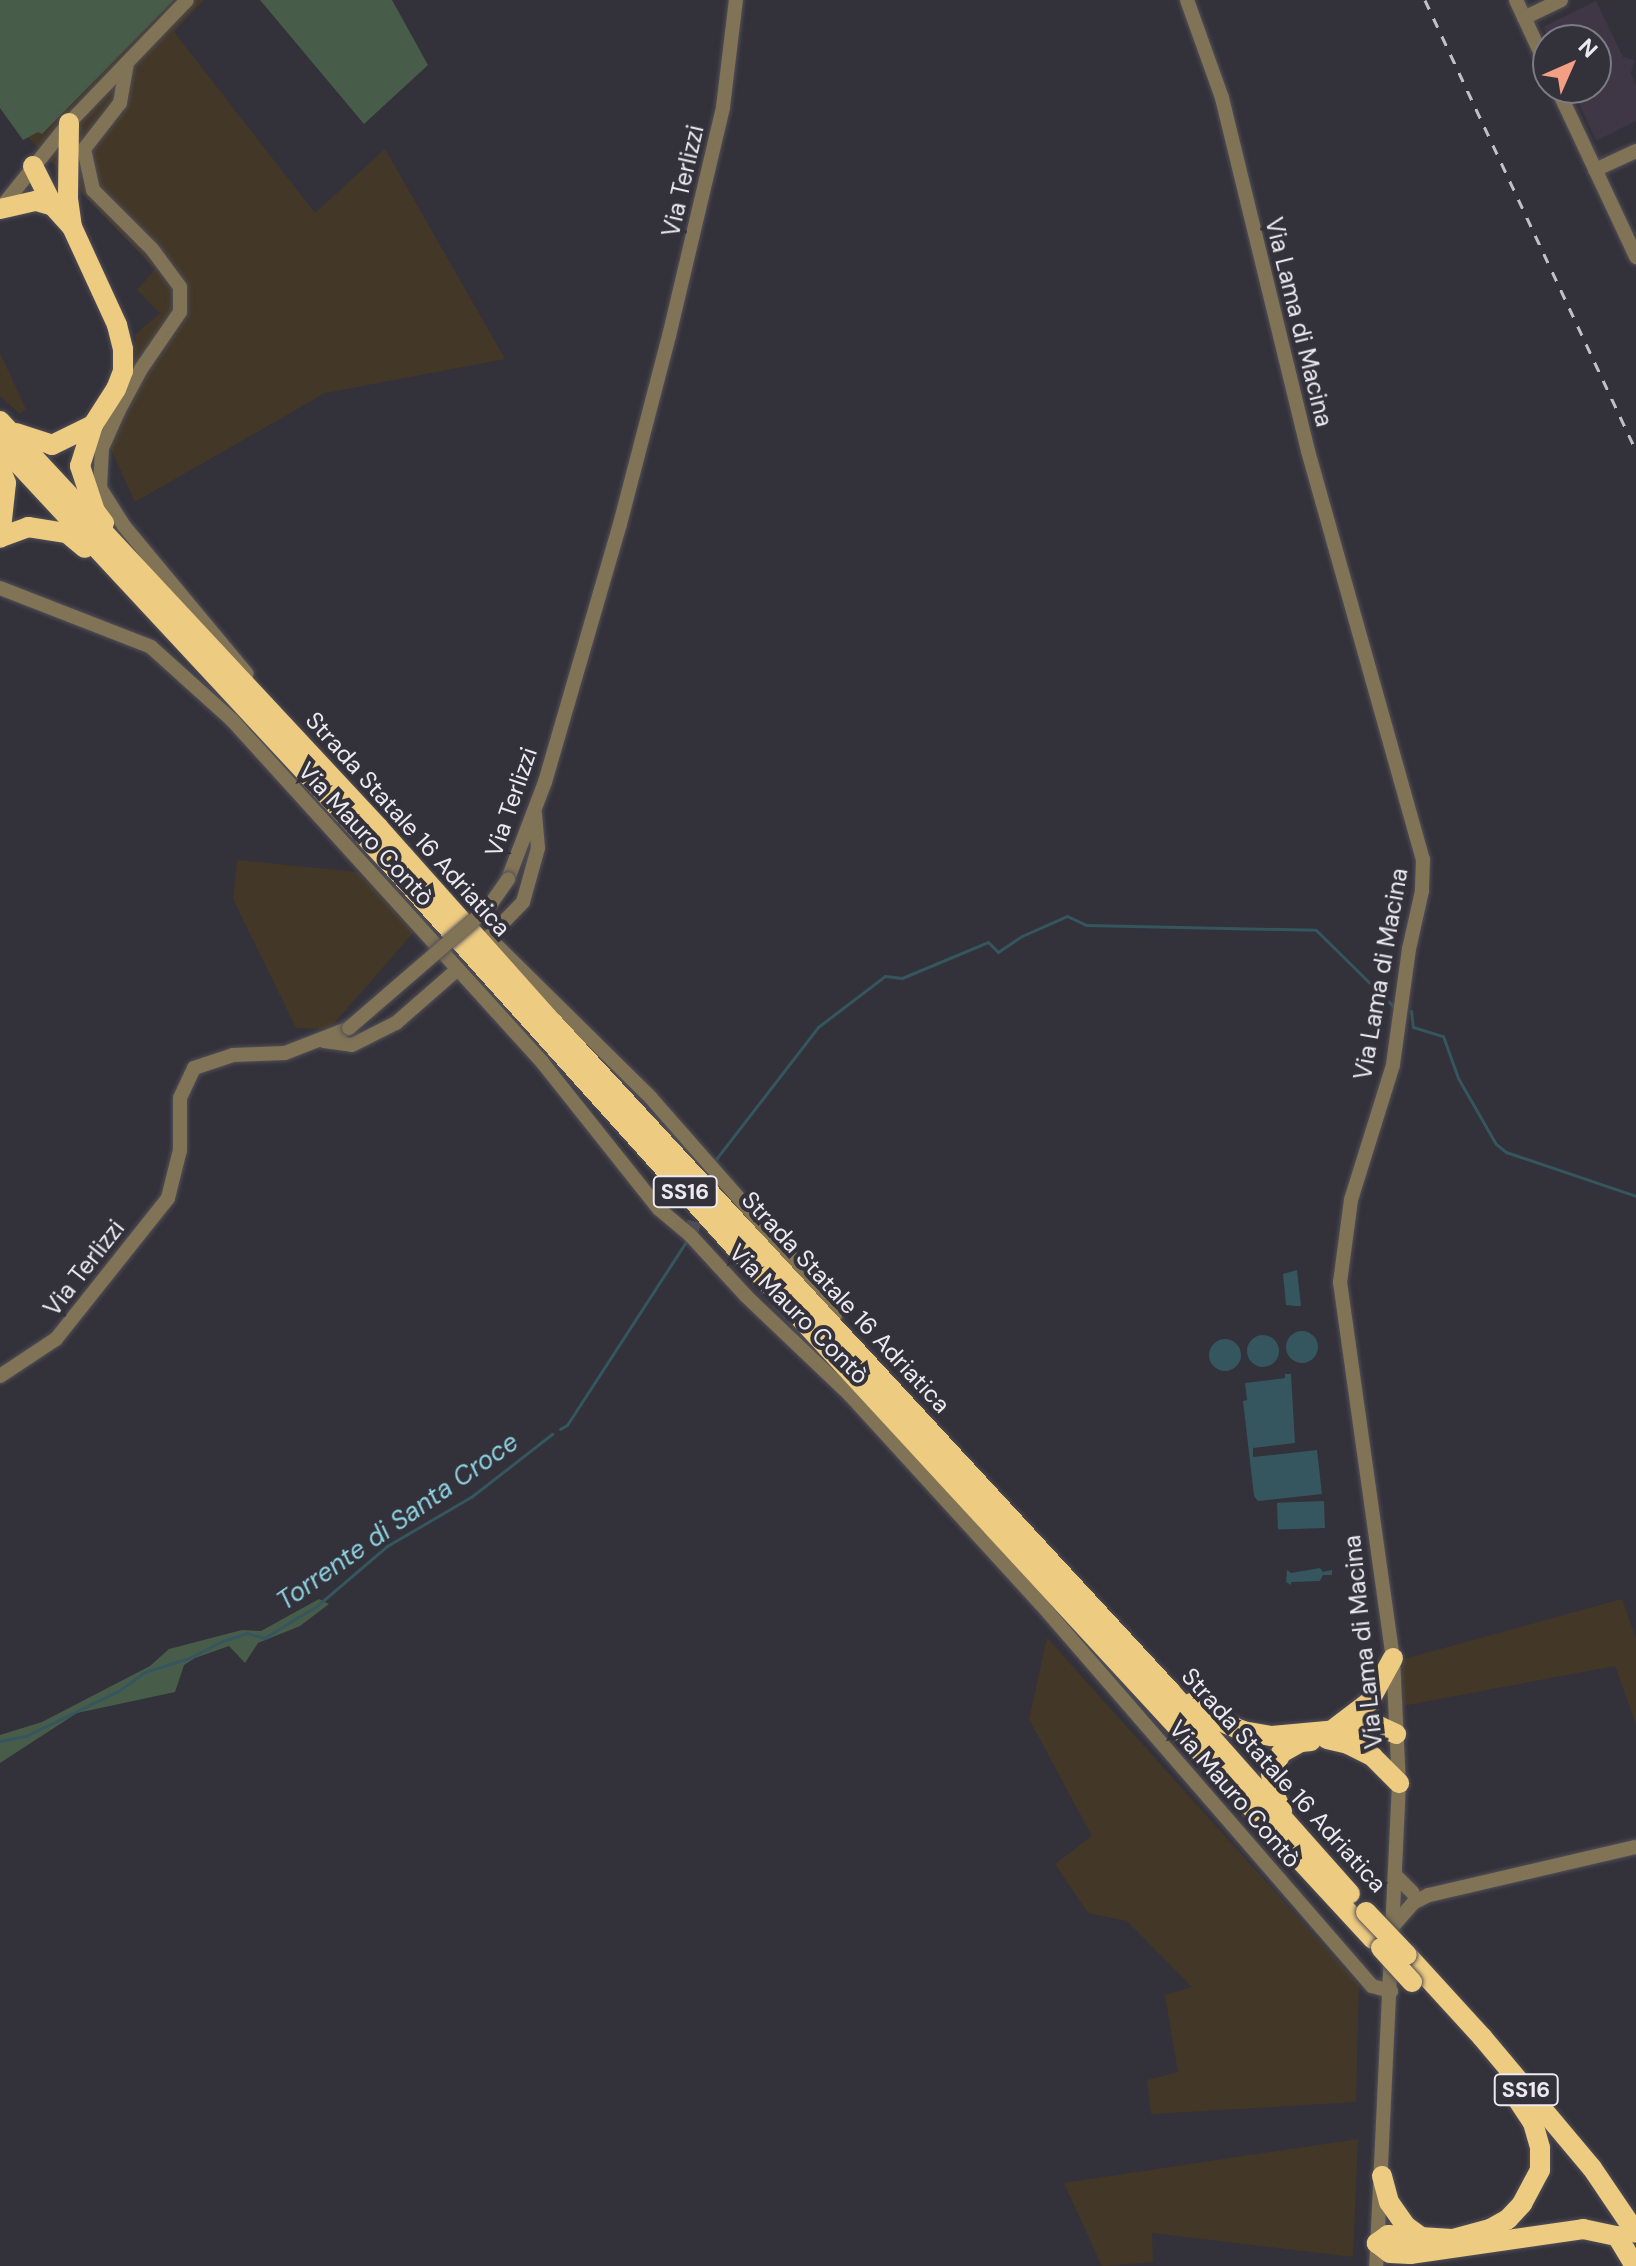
<!DOCTYPE html>
<html>
<head>
<meta charset="utf-8">
<style>
	body { margin:0 }
	#map { position:relative; width:1636px; height:2266px; overflow:hidden; background:#33313a; font-family:"DM Sans",sans-serif }
	div>[style] { position:absolute }
	[style*='--x'] { left:calc(var(--x)*1px); top:calc(var(--y)*1px); width:calc(var(--w)*1px); rotate:calc(var(--a)*1deg) }
	.industrial>* { inset:0; background:#433828 }
	.education>* { inset:0; background:#3f3646 }
	.green>* { inset:0; background:#485d49 }
	.water>* { inset:0; background:#35565e; transform-origin:0 0 }
	.round { border-radius:50% }
	.stream>* { height:3px; margin:-1.5px; padding:0 1.5px; transform-origin:1.5px; border-radius:1.5px; background:#35565e }
	.minor-tunnel>* { height:14px; margin-top:-7px; transform-origin:0; background:repeating-linear-gradient(90deg,#4f4d55 0 14px,transparent 0 21px) }
	.roads { filter:drop-shadow(0 0 2px #514f57) drop-shadow(0 0 2px #514f57) }
	.minor>* { height:14px; margin:-7px; padding:0 7px; transform-origin:7px; border-radius:7px; background:#807356 }
	.highway>* { height:20px; margin:-10px; padding:0 10px; transform-origin:10px; border-radius:10px; background:#edcb81 }
	.rail>* { height:3px; margin-top:-1.5px; transform-origin:0; background:repeating-linear-gradient(90deg,#c2c0c7 0 10px,transparent 0 20px) }
	.bridges { filter:drop-shadow(0 0 2px #514f57) drop-shadow(0 0 2px #514f57) }
	.minor-bridge>* { height:14px; margin:-7px; padding:0 7px; transform-origin:7px; border-radius:7px; background:#807356 }
	.highway-bridge>* { height:20px; margin:-10px; padding:0 10px; transform-origin:10px; border-radius:10px; background:#edcb81 }
	span { translate:-50% -50%; white-space:nowrap; text-align:center; line-height:1.15; -webkit-text-stroke:8px #33313a; paint-order:stroke }
	.shield-label span { padding:2px 6px; background:#33313a; border:2px solid; border-radius:6px; -webkit-text-stroke-width:0 }
	.shield-label { font-size:22px; color:#eceaf0; font-weight:700 }
	.street-label { font-size:24px; color:#eceaf0 }
	.water-label { font-size:26px; color:#8dd0df; font-style:italic }
	.north { position:absolute; left:1532px; top:24px; width:80px; height:80px; box-sizing:border-box; background:#33313a; border:2px solid #7d7b83; border-radius:50%; rotate:45deg; font-size:22px; font-weight:700; line-height:32px; text-align:center; color:#eceaf0 }
	.north::after { content:''; display:block; margin:auto; width:28px; height:36px; background:#f39f83; clip-path:polygon(50% 0,100% 100%,50% 72%,0 100%) }
</style>
</head>
<body>
<div id="map">
	<div class="industrial">
		<i style="clip-path:polygon(0 0,204px 0,174px 32px,315px 213px,385px 149px,505px 359px,325px 393px,135px 502px,106px 438px,136px 361px,135px 335px,160px 313px,137px 290px,155px 269px,0 108px)"></i>
		<i style="clip-path:polygon(0 353px,26px 409px,20px 414px,0 396px)"></i>
		<i style="clip-path:polygon(237px 860px,358px 872px,414px 932px,329px 1029px,296px 1028px,233px 899px)"></i>
		<i style="clip-path:polygon(1622px 1599px,1636px 1639px,1636px 1724px,1615px 1666px,1402px 1706px,1400px 1660px)"></i>
		<i style="clip-path:polygon(1047px 1638px,1359px 1985px,1356px 2102px,1151px 2114px,1147px 2080px,1178px 2072px,1165px 1995px,1192px 1987px,1127px 1921px,1088px 1913px,1055px 1864px,1092px 1836px,1029px 1719px)"></i>
		<i style="clip-path:polygon(1358px 2139px,1353px 2257px,1152px 2233px,1153px 2262px,1102px 2266px,1064px 2183px)"></i>
	</div>
	<div class="education">
		<i style="clip-path:polygon(1596px 1px,1623px 57px,1635px 60px,1631px 73px,1636px 85px,1636px 121px,1596px 141px,1572px 88px,1596px 88px,1596px 40px,1549px 40px,1543px 27px)"></i>
	</div>
	<div class="green">
		<i style="clip-path:polygon(0 0,174px 0,42px 134px,38px 132px,23px 140px,0 108px)"></i>
		<i style="clip-path:polygon(260px 0,392px 0,428px 65px,364px 124px)"></i>
		<i style="clip-path:polygon(319px 1599px,329px 1604px,300px 1626px,258px 1643px,245px 1663px,229px 1646px,195px 1658px,184px 1665px,175px 1692px,77px 1713px,0 1763px,0 1735px,42px 1722px,150px 1666px,169px 1649px,242px 1630px,261px 1631px)"></i>
	</div>
	<div class="water">
		<i style="clip-path:polygon(1297px 1270px,1301px 1306px,1295px 1306px,1286px 1305px,1283px 1274px)"></i>
		<i class="round" style="left:1286px;top:1331px;width:32px;height:32px"></i>
		<i class="round" style="left:1247px;top:1335px;width:32px;height:32px"></i>
		<i class="round" style="left:1209px;top:1339px;width:32px;height:32px"></i>
		<i style="clip-path:polygon(1285px 1374px,1291px 1374px,1295px 1443px,1253px 1448px,1253px 1457px,1317px 1450px,1322px 1494px,1258px 1501px,1254px 1496px,1243px 1401px,1247px 1400px,1245px 1383px,1285px 1378px)"></i>
		<i style="left:1324px;top:1501px;width:27px;height:47px;rotate:88deg"></i>
		<i style="clip-path:polygon(1320px 1568px,1323px 1572px,1332px 1570px,1332px 1575px,1323px 1575px,1320px 1581px,1291px 1582px,1291px 1585px,1286px 1582px,1287px 1570px,1291px 1573px)"></i>
	</div>
	<div class="stream">
		<i style="--x:1411;--y:1011;--w:16;--a:83"></i>
		<i style="--x:1413;--y:1027;--w:31;--a:17"></i>
		<i style="--x:1443;--y:1036;--w:45;--a:70.3"></i>
		<i style="--x:1458;--y:1078;--w:76;--a:60.1"></i>
		<i style="--x:1496;--y:1144;--w:13;--a:39"></i>
		<i style="--x:1506;--y:1152;--w:137;--a:18.7"></i>
		<i style="--x:713;--y:1163;--w:172;--a:-52.3"></i>
		<i style="--x:818;--y:1027;--w:84;--a:-37.3"></i>
		<i style="--x:885;--y:976;--w:17;--a:7"></i>
		<i style="--x:902;--y:978;--w:93;--a:-22.7"></i>
		<i style="--x:988;--y:942;--w:14;--a:45"></i>
		<i style="--x:998;--y:952;--w:29;--a:-34"></i>
		<i style="--x:1022;--y:936;--w:49;--a:-24"></i>
		<i style="--x:1067;--y:916;--w:21;--a:25"></i>
		<i style="--x:1086;--y:925;--w:230;--a:1.2"></i>
		<i style="--x:1316;--y:930;--w:110;--a:44.6"></i>
		<i style="--x:560;--y:1429;--w:8;--a:-30"></i>
		<i style="--x:567;--y:1425;--w:221;--a:-57"></i>
		<i style="--x:0;--y:1741;--w:26;--a:-11"></i>
		<i style="--x:26;--y:1736;--w:102;--a:-26.1"></i>
		<i style="--x:118;--y:1691;--w:33;--a:-35"></i>
		<i style="--x:145;--y:1672;--w:46;--a:-17.7"></i>
		<i style="--x:189;--y:1658;--w:38;--a:-27"></i>
		<i style="--x:223;--y:1641;--w:25;--a:-18"></i>
		<i style="--x:247;--y:1633;--w:18;--a:16"></i>
		<i style="--x:264;--y:1638;--w:63;--a:-31.4"></i>
		<i style="--x:318;--y:1605;--w:91;--a:-40.5"></i>
		<i style="--x:387;--y:1546;--w:97;--a:-30.3"></i>
		<i style="--x:471;--y:1497;--w:103;--a:-37.9"></i>
	</div>
	<div class="minor-tunnel">
		<i style="--x:690;--y:1235;--w:36;--a:-72"></i>
	</div>
	<div class="roads">
		<div class="minor">
			<i style="--x:1187;--y:0;--w:104;--a:70.3"></i>
			<i style="--x:1222;--y:98;--w:363;--a:76.3"></i>
			<i style="--x:1308;--y:451;--w:424;--a:74.3"></i>
			<i style="--x:1423;--y:859;--w:32;--a:92"></i>
			<i style="--x:1422;--y:891;--w:59;--a:102.6"></i>
			<i style="--x:1409;--y:949;--w:117;--a:97.9"></i>
			<i style="--x:1393;--y:1065;--w:141;--a:107.3"></i>
			<i style="--x:1351;--y:1200;--w:83;--a:97.6"></i>
			<i style="--x:1340;--y:1282;--w:380;--a:82"></i>
			<i style="--x:1393;--y:1658;--w:125;--a:87.3"></i>
			<i style="--x:1399;--y:1783;--w:484;--a:92.7"></i>
			<i style="--x:1516;--y:0;--w:76;--a:65.1"></i>
			<i style="--x:1524;--y:18;--w:41;--a:-25.9"></i>
			<i style="--x:127;--y:63;--w:41;--a:99.9"></i>
			<i style="--x:120;--y:103;--w:58;--a:128"></i>
			<i style="--x:84;--y:149;--w:42;--a:77.6"></i>
			<i style="--x:93;--y:190;--w:83;--a:45"></i>
			<i style="--x:152;--y:249;--w:47;--a:53.6"></i>
			<i style="--x:180;--y:287;--w:25;--a:90"></i>
			<i style="--x:180;--y:312;--w:69;--a:124.4"></i>
			<i style="--x:141;--y:369;--w:47;--a:118.2"></i>
			<i style="--x:119;--y:410;--w:42;--a:114.1"></i>
			<i style="--x:102;--y:448;--w:40;--a:92.9"></i>
			<i style="--x:100;--y:488;--w:45;--a:57.7"></i>
			<i style="--x:124;--y:526;--w:192;--a:50.3"></i>
			<i style="--x:1557;--y:88;--w:187;--a:64.9"></i>
			<i style="--x:1595;--y:170;--w:45;--a:-24.9"></i>
			<i style="--x:0;--y:209;--w:110;--a:-51.3"></i>
			<i style="--x:69;--y:123;--w:170;--a:-46.2"></i>
			<i style="--x:0;--y:588;--w:162;--a:21.3"></i>
			<i style="--x:151;--y:647;--w:109;--a:42"></i>
			<i style="--x:232;--y:720;--w:462;--a:47.8"></i>
			<i style="--x:542;--y:1062;--w:188;--a:51.5"></i>
			<i style="--x:659;--y:1209;--w:40;--a:40"></i>
			<i style="--x:690;--y:1235;--w:83;--a:47.4"></i>
			<i style="--x:746;--y:1296;--w:144;--a:43.6"></i>
			<i style="--x:850;--y:1395;--w:282;--a:47.6"></i>
			<i style="--x:1040;--y:1603;--w:507;--a:49.08"></i>
			<i style="--x:1372;--y:1986;--w:20;--a:15"></i>
			<i style="--x:508;--y:879;--w:104;--a:-69.1"></i>
			<i style="--x:545;--y:782;--w:269;--a:-73.8"></i>
			<i style="--x:620;--y:524;--w:194;--a:-75.4"></i>
			<i style="--x:669;--y:336;--w:235;--a:-76.7"></i>
			<i style="--x:723;--y:107;--w:108;--a:-83.1"></i>
			<i style="--x:489;--y:937;--w:49;--a:-45.8"></i>
			<i style="--x:523;--y:902;--w:56;--a:-74.5"></i>
			<i style="--x:538;--y:848;--w:34;--a:-95"></i>
			<i style="--x:491;--y:940;--w:225;--a:44.6"></i>
			<i style="--x:651;--y:1098;--w:210;--a:48.7"></i>
			<i style="--x:790;--y:1256;--w:75;--a:53.1"></i>
			<i style="--x:324;--y:1041;--w:28;--a:8"></i>
			<i style="--x:352;--y:1045;--w:49;--a:-26.6"></i>
			<i style="--x:396;--y:1023;--w:82;--a:-41.1"></i>
			<i style="--x:0;--y:1376;--w:67;--a:-33.5"></i>
			<i style="--x:56;--y:1339;--w:180;--a:-51.5"></i>
			<i style="--x:168;--y:1198;--w:49;--a:-76"></i>
			<i style="--x:180;--y:1150;--w:52;--a:-90"></i>
			<i style="--x:180;--y:1098;--w:33;--a:-65"></i>
			<i style="--x:194;--y:1068;--w:41;--a:-18.4"></i>
			<i style="--x:233;--y:1055;--w:52;--a:-2.2"></i>
			<i style="--x:285;--y:1053;--w:69;--a:-21.3"></i>
			<i style="--x:1396;--y:1876;--w:23;--a:45"></i>
			<i style="--x:1394;--y:1925;--w:29;--a:-49"></i>
			<i style="--x:1413;--y:1903;--w:18;--a:-27"></i>
			<i style="--x:1429;--y:1895;--w:212;--a:-13.1"></i>
		</div>
		<div class="highway">
			<i style="--x:69;--y:123;--w:76;--a:90.8"></i>
			<i style="--x:68;--y:199;--w:28;--a:82"></i>
			<i style="--x:72;--y:227;--w:108;--a:65.3"></i>
			<i style="--x:117;--y:325;--w:25;--a:76"></i>
			<i style="--x:123;--y:349;--w:22;--a:90"></i>
			<i style="--x:123;--y:371;--w:19;--a:111"></i>
			<i style="--x:116;--y:389;--w:43;--a:122.6"></i>
			<i style="--x:93;--y:425;--w:43;--a:107.6"></i>
			<i style="--x:80;--y:466;--w:47;--a:71.6"></i>
			<i style="--x:95;--y:511;--w:15;--a:53"></i>
			<i style="--x:33;--y:166;--w:45;--a:63.4"></i>
			<i style="--x:53;--y:206;--w:28;--a:48"></i>
			<i style="--x:0;--y:209;--w:37;--a:-13"></i>
			<i style="--x:36;--y:201;--w:18;--a:16"></i>
			<i style="--x:0;--y:421;--w:556;--a:47.04"></i>
			<i style="--x:379;--y:828;--w:261;--a:48.3"></i>
			<i style="--x:553;--y:1023;--w:909;--a:47.27"></i>
			<i style="--x:1170;--y:1691;--w:271;--a:48.4"></i>
			<i style="--x:16;--y:433;--w:38;--a:18"></i>
			<i style="--x:52;--y:445;--w:46;--a:-26"></i>
			<i style="--x:0;--y:444;--w:568;--a:47.07"></i>
			<i style="--x:387;--y:860;--w:534;--a:48.04"></i>
			<i style="--x:744;--y:1257;--w:928;--a:47.32"></i>
			<i style="--x:0;--y:468;--w:16;--a:68"></i>
			<i style="--x:6;--y:483;--w:55;--a:96.2"></i>
			<i style="--x:1;--y:537;--w:29;--a:-20"></i>
			<i style="--x:28;--y:527;--w:39;--a:9"></i>
			<i style="--x:67;--y:533;--w:23;--a:40"></i>
			<i style="--x:1191;--y:1703;--w:29;--a:34"></i>
			<i style="--x:1215;--y:1719;--w:30;--a:23"></i>
			<i style="--x:1243;--y:1731;--w:29;--a:10"></i>
			<i style="--x:1272;--y:1736;--w:107;--a:-5.3"></i>
			<i style="--x:1379;--y:1726;--w:19;--a:25"></i>
			<i style="--x:1335;--y:1728;--w:43;--a:-37.4"></i>
			<i style="--x:1369;--y:1702;--w:50;--a:-61.4"></i>
			<i style="--x:1327;--y:1739;--w:22;--a:13"></i>
			<i style="--x:1348;--y:1744;--w:28;--a:27"></i>
			<i style="--x:1373;--y:1757;--w:37;--a:45"></i>
			<i style="--x:1282;--y:1811;--w:21;--a:-115"></i>
			<i style="--x:1273;--y:1792;--w:19;--a:-96"></i>
			<i style="--x:1271;--y:1773;--w:22;--a:-63"></i>
			<i style="--x:1281;--y:1753;--w:23;--a:-29"></i>
			<i style="--x:1301;--y:1742;--w:10;--a:-6"></i>
			<i style="--x:1407;--y:1955;--w:111;--a:47.6"></i>
			<i style="--x:1482;--y:2037;--w:171;--a:50"></i>
			<i style="--x:1592;--y:2168;--w:78;--a:55.9"></i>
			<i style="--x:1510;--y:2088;--w:42;--a:56.7"></i>
			<i style="--x:1533;--y:2123;--w:26;--a:74"></i>
			<i style="--x:1540;--y:2148;--w:22;--a:90"></i>
			<i style="--x:1540;--y:2170;--w:38;--a:118"></i>
			<i style="--x:1522;--y:2204;--w:21;--a:133"></i>
			<i style="--x:1508;--y:2219;--w:21;--a:151"></i>
			<i style="--x:1490;--y:2229;--w:39;--a:165"></i>
			<i style="--x:1452;--y:2239;--w:64;--a:-176.4"></i>
			<i style="--x:1388;--y:2235;--w:14;--a:144"></i>
			<i style="--x:1377;--y:2243;--w:16;--a:38"></i>
			<i style="--x:1390;--y:2253;--w:20;--a:3"></i>
			<i style="--x:1410;--y:2254;--w:175;--a:-8.2"></i>
			<i style="--x:1583;--y:2229;--w:35;--a:12"></i>
			<i style="--x:1617;--y:2236;--w:35;--a:59"></i>
			<i style="--x:1382;--y:2176;--w:27;--a:75"></i>
			<i style="--x:1389;--y:2202;--w:29;--a:55"></i>
			<i style="--x:1406;--y:2226;--w:17;--a:36"></i>
		</div>
	</div>
	<div class="rail">
		<i style="--x:1425;--y:0;--w:497;--a:64.9"></i>
	</div>
	<div class="bridges">
		<div class="minor-bridge">
			<i style="--x:349;--y:1028;--w:184;--a:-40.8"></i>
			<i style="--x:488;--y:908;--w:35;--a:-55"></i>
		</div>
		<div class="highway-bridge">
			<i style="--x:1366;--y:1912;--w:59;--a:46.4"></i>
			<i style="--x:1381;--y:1948;--w:46;--a:47.6"></i>
		</div>
	</div>
	<div class="shield-label">
		<span style="left:685px;top:1192px">SS16</span>
		<span style="left:1526px;top:2090px">SS16</span>
	</div>
	<div class="street-label">
		<span style="left:683px;top:181px;rotate:-77deg">Via Terlizzi</span>
		<span style="left:1299px;top:322px;rotate:76deg">Via Lama di Macina</span>
		<span style="left:511px;top:802px;rotate:-71deg">Via Terlizzi</span>
		<span style="left:408px;top:824px;rotate:48deg">Strada Statale 16 Adriatica</span>
		<span style="left:366px;top:834px;rotate:47deg">Via Mauro Contò</span>
		<span style="left:1381px;top:974px;rotate:-80deg">Via Lama di Macina</span>
		<span style="left:84px;top:1268px;rotate:-52deg">Via Terlizzi</span>
		<span style="left:846px;top:1302px;rotate:47deg">Strada Statale 16 Adriatica</span>
		<span style="left:799px;top:1314px;rotate:45deg">Via Mauro Contò</span>
		<span style="left:1363px;top:1642px;rotate:-96deg">Via Lama di Macina</span>
		<span style="left:1284px;top:1780px;rotate:48deg">Strada Statale 16 Adriatica</span>
		<span style="left:1235px;top:1794px;rotate:49deg">Via Mauro Contò</span>
	</div>
	<div class="water-label">
		<span style="left:398px;top:1522px;rotate:-35deg">Torrente di Santa Croce</span>
	</div>
	<div class="north">N</div>
</div>
</body>
</html>
